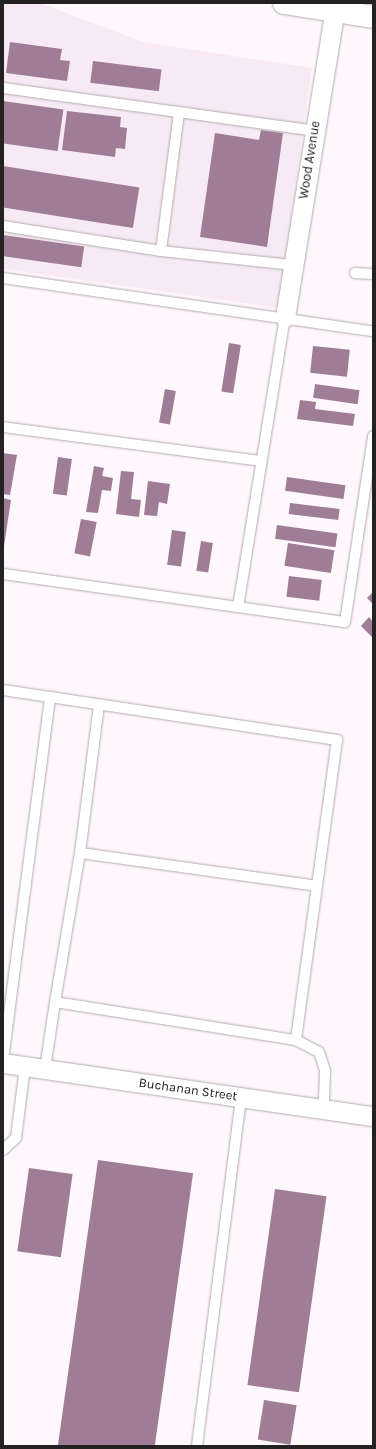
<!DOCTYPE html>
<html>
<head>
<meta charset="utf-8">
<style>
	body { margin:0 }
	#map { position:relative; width:376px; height:1449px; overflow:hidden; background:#fef7fc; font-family:Karla,sans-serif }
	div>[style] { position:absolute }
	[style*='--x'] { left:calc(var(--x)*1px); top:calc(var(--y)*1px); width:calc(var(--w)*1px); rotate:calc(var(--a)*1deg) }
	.built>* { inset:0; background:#f8eaf4 }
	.building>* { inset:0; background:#a07d96; transform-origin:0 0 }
	.roads { filter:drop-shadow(0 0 1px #b2abb0) drop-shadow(0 0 1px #b2abb0) }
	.lane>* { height:10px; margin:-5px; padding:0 5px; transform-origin:5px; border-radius:5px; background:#fff }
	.street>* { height:19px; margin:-9.5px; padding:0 9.5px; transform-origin:9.5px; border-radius:9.5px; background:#fff }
	.primary>* { height:22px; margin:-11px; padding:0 11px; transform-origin:11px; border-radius:11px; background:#fff }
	span { translate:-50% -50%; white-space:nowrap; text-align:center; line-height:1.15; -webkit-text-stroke:3px #fff; paint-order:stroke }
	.street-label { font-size:13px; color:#232122 }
	.frame { position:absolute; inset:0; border:4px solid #232122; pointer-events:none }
</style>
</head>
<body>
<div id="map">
	<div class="built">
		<i style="clip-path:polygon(3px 3px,40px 3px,143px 42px,312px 68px,279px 308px,3px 269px)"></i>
	</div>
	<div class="building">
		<i style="clip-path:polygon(10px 42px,62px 49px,60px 60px,70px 61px,67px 81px,6px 73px)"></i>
		<i style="left:93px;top:61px;width:69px;height:22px;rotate:7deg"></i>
		<i style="left:3px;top:101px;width:61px;height:42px;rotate:8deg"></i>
		<i style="clip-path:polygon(67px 111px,121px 117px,120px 127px,127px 128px,125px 149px,116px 148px,115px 157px,62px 150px)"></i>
		<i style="clip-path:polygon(261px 130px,283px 133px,267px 247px,200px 237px,215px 133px,259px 140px)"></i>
		<i style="left:3px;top:166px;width:138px;height:41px;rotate:9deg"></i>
		<i style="left:3px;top:235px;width:82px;height:21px;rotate:8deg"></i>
		<i style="left:229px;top:343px;width:12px;height:49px;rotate:9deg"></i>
		<i style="left:313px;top:346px;width:37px;height:27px;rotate:6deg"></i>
		<i style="left:315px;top:384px;width:45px;height:14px;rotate:8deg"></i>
		<i style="left:165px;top:389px;width:11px;height:34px;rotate:10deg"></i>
		<i style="clip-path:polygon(300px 400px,316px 402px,315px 409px,355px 414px,353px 426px,297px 419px)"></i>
		<i style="clip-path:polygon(3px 453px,17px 455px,10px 495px,3px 494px)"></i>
		<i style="left:58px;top:457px;width:14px;height:37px;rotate:8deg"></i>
		<i style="clip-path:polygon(94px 466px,104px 468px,102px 476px,113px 478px,111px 491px,102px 490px,98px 513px,86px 512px)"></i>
		<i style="clip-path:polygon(121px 471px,134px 472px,131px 499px,141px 500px,139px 517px,116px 514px)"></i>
		<i style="left:287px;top:477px;width:59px;height:14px;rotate:8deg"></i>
		<i style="clip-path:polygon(148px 481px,170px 484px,167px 504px,159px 502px,157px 516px,144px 515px)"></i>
		<i style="clip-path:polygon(3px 498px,11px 500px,4px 546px,3px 546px)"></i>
		<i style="left:290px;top:503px;width:50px;height:11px;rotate:7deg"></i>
		<i style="left:81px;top:519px;width:16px;height:35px;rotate:11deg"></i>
		<i style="left:277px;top:525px;width:61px;height:14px;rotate:8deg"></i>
		<i style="left:172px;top:530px;width:14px;height:35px;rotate:8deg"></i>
		<i style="left:201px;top:541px;width:12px;height:30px;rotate:9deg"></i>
		<i style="left:288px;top:543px;width:47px;height:23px;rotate:9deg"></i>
		<i style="left:289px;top:576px;width:33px;height:21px;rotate:7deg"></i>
		<i style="clip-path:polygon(373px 592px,373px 604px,367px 598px)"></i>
		<i style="clip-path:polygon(369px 617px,373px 622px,373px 638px,361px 626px)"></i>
		<i style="left:98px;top:1160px;width:96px;height:289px;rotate:8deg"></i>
		<i style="left:29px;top:1168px;width:44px;height:84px;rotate:8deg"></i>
		<i style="left:275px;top:1189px;width:52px;height:198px;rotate:8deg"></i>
		<i style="left:264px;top:1400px;width:33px;height:40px;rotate:9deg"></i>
	</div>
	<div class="roads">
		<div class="lane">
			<i style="--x:3;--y:88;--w:315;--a:7.8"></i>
			<i style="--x:3;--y:226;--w:160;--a:9"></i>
			<i style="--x:161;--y:251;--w:133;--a:6.1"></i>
			<i style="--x:161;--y:251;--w:140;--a:-82.6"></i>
			<i style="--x:355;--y:273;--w:18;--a:3"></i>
			<i style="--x:3;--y:278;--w:374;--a:8.2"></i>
			<i style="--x:3;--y:427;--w:260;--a:7.5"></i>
			<i style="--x:3;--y:574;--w:345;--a:8"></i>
			<i style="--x:345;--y:622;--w:188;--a:-81.4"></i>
			<i style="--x:238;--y:607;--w:294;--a:-80.8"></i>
			<i style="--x:3;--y:690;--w:338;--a:8.5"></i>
			<i style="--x:337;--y:740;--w:303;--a:97.8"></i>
			<i style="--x:80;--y:853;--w:239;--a:7.9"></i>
			<i style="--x:55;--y:1002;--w:151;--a:-80.5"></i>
			<i style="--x:80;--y:853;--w:150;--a:-82.7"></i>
			<i style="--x:3;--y:1060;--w:366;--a:-82.6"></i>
			<i style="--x:45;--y:1069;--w:68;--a:-81.5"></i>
			<i style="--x:55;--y:1002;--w:244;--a:9"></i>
			<i style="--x:296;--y:1040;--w:26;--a:28"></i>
			<i style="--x:319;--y:1052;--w:20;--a:72"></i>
			<i style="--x:325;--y:1071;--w:38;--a:92"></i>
			<i style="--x:3;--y:1150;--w:18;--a:-43"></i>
			<i style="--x:16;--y:1138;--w:72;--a:-82.8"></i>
			<i style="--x:197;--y:1446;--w:351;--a:-82.8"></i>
		</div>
		<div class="street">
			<i style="--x:285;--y:317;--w:318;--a:-80.8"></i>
			<i style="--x:3;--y:1063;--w:374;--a:8.2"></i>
		</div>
		<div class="primary">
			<i style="--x:284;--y:3;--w:90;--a:8.9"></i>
		</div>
	</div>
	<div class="street-label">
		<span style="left:310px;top:160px;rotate:-81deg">Wood Avenue</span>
		<span style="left:188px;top:1090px;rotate:8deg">Buchanan Street</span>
	</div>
	<div class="frame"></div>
</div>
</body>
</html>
